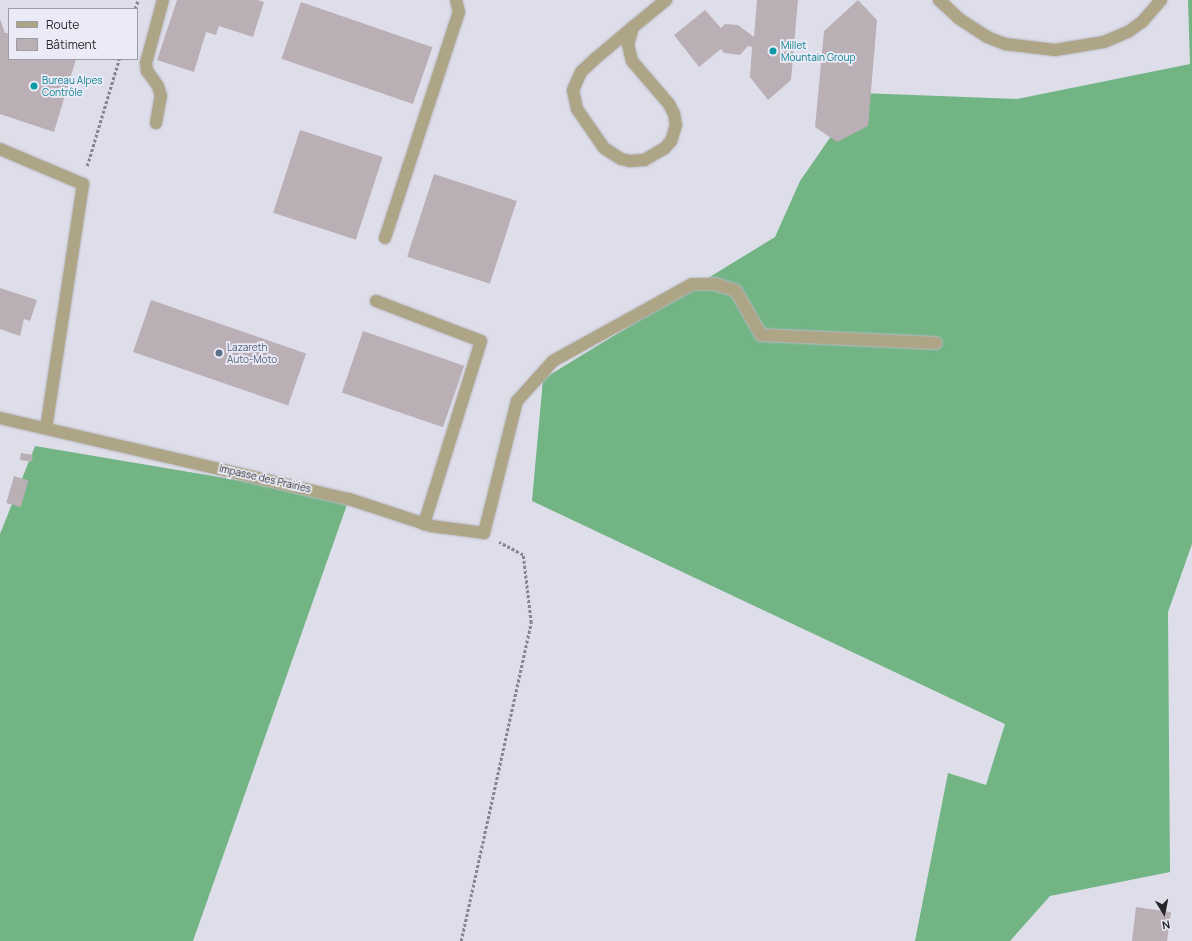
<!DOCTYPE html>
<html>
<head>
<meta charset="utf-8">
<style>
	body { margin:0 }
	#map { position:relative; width:1192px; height:941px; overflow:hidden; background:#dedeea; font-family:Manrope,sans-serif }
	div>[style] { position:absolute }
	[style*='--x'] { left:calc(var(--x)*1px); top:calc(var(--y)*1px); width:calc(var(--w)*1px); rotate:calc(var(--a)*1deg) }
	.forest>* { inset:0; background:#72b484 }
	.building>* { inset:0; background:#bbafb6; transform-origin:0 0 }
	.path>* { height:2.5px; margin-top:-1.25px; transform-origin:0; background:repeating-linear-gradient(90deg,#86868f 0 3px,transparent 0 5px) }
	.roads { filter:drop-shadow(0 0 1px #b9b9c4) drop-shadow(0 0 1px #b9b9c4) }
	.service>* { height:12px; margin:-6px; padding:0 6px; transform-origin:6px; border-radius:6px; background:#aea586 }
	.minor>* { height:12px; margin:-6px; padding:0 6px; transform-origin:6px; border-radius:6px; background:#aea586 }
	.dots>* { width:11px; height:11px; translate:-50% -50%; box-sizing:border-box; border:2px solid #ebebf7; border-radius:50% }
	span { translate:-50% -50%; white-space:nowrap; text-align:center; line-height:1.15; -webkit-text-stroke:3.5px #ebebf7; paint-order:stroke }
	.culture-label { font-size:10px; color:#0d838f }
	.left { translate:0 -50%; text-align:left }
	.service-label { font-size:10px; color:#4e5e75 }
	.street-label { font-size:10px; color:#26262b }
	.legend { position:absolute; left:8px; top:8px; width:130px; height:52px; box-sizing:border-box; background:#ebebf7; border:1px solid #9c9ca5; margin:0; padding:5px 7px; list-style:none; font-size:12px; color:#26262b }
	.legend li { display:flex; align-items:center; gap:8px; height:20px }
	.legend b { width:20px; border:1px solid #9c9ca5 }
	.north { position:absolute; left:1144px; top:893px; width:40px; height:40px; -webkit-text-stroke:3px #ebebf7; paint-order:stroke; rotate:170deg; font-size:11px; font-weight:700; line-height:16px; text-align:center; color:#26262b }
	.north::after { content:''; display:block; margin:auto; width:14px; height:18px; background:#26262b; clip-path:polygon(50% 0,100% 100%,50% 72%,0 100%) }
</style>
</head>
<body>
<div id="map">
	<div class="forest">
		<i style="clip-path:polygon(1188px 0,1192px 0,1192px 544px,1168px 612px,1170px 872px,1050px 896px,1010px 941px,915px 941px,948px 773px,986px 785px,1005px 724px,532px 501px,543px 379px,775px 237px,800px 181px,861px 93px,1017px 99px,1190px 64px)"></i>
		<i style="clip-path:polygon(35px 446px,349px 499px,193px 941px,0 941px,0 534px)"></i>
	</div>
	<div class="building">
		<i style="clip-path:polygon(177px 0,258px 0,264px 2px,253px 37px,219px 26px,216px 35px,206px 32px,194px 72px,157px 60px)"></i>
		<i style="clip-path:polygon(757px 0,798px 0,791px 80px,768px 100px,750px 77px,752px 47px,748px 46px,740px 55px,724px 53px,721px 49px,699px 67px,674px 35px,705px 10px,721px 28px,725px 24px,738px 25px,754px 37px)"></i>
		<i style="clip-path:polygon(858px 0,877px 20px,868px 126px,837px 142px,815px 127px,824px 31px)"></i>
		<i style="left:301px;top:2px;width:139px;height:60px;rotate:19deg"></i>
		<i style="clip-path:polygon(0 19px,5px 33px,9px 33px,9px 59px,76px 59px,54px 132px,0 114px)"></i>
		<i style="left:300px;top:130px;width:87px;height:87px;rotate:18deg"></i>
		<i style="left:434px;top:174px;width:87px;height:87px;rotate:18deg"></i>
		<i style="clip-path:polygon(0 288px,37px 300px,30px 321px,24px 319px,20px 336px,0 329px)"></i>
		<i style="left:151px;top:300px;width:164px;height:55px;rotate:19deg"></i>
		<i style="left:363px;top:331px;width:107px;height:65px;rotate:19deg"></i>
		<i style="left:21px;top:453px;width:12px;height:7px;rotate:9deg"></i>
		<i style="left:14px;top:476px;width:15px;height:28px;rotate:16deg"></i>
		<i style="clip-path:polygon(1136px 907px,1171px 912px,1167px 941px,1132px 941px)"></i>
	</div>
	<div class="path">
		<i style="--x:135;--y:9;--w:9;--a:-72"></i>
		<i style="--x:87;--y:166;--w:112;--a:-73.3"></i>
		<i style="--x:461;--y:941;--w:326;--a:-77.6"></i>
		<i style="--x:531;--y:623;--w:68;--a:-96.7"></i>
		<i style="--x:523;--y:555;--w:27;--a:-152"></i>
	</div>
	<div class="roads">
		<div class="service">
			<i style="--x:939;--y:0;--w:26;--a:43"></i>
			<i style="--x:958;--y:18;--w:35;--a:33"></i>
			<i style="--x:987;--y:37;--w:19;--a:21"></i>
			<i style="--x:1005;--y:44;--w:50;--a:6.8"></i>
			<i style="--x:1055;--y:50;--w:50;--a:-9.3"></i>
			<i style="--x:1104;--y:42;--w:26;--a:-23"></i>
			<i style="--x:1128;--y:32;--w:17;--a:-36"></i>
			<i style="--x:1142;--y:22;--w:29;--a:-49"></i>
			<i style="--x:633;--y:27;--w:18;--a:106"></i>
			<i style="--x:628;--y:44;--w:17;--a:77"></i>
			<i style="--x:632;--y:61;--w:57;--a:49.3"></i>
			<i style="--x:669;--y:104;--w:11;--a:63"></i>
			<i style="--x:674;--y:114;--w:11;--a:80"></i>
			<i style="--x:676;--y:125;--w:17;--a:107"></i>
			<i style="--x:671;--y:141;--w:9;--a:131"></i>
			<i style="--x:665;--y:148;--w:24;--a:150"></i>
			<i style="--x:644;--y:160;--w:14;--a:176"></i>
			<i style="--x:630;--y:161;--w:9;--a:-167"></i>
			<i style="--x:621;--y:159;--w:20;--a:-147"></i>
			<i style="--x:604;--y:148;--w:47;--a:-124.7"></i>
			<i style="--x:577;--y:109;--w:19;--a:-102"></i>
			<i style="--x:573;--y:90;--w:20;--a:-66"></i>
			<i style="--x:581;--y:72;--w:21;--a:-43"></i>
			<i style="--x:596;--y:58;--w:48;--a:-40"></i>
			<i style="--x:633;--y:27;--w:43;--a:-39.3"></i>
			<i style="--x:156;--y:123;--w:27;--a:-80"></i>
			<i style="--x:161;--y:96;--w:10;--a:-107"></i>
			<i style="--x:158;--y:86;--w:19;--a:-126"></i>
			<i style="--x:147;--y:71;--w:8;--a:-97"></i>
			<i style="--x:146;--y:63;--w:65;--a:-74.9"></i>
			<i style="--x:0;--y:149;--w:90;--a:22.9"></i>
			<i style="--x:83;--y:184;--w:247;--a:98.6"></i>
			<i style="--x:385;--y:238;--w:238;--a:-71.9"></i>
			<i style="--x:459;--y:12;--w:12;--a:-104"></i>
			<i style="--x:376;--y:301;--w:112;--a:20.9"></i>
			<i style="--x:481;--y:341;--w:192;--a:107.3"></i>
			<i style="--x:484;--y:533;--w:136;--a:-76"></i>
			<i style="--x:517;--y:401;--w:54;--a:-48"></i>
			<i style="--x:553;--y:361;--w:159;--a:-29"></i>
			<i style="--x:692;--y:284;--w:23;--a:0"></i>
			<i style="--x:715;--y:284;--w:22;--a:18"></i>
			<i style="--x:736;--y:291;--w:51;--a:60.4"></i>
			<i style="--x:761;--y:335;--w:175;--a:2.6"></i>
		</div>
		<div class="minor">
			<i style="--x:0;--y:418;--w:358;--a:13.1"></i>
			<i style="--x:349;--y:499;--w:86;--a:18.2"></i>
			<i style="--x:431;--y:526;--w:53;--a:7.5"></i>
		</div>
	</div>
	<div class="dots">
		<i style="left:773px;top:51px;background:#0f9aa8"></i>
		<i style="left:34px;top:86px;background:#0f9aa8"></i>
		<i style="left:219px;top:353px;background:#5c6f8a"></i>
	</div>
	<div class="culture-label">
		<span class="left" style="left:781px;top:51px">Millet<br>Mountain Group</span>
		<span class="left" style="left:42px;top:86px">Bureau Alpes<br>Contrôle</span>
	</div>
	<div class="service-label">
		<span class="left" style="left:227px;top:353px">Lazareth<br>Auto-Moto</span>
	</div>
	<div class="street-label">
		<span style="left:265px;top:479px;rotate:13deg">Impasse des Prairies</span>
	</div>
	<ul class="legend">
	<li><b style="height:5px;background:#aea586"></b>Route</li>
	<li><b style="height:11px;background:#bbafb6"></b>Bâtiment</li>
	</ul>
	<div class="north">N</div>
</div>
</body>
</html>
